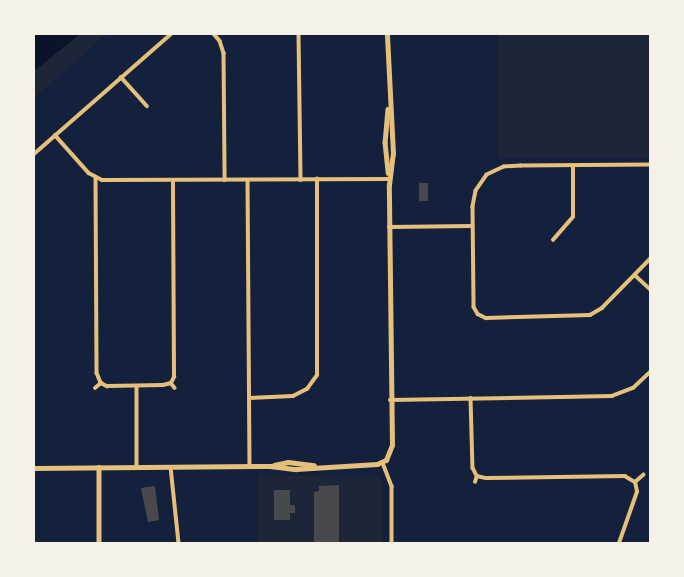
<!DOCTYPE html>
<html>
<head>
<meta charset="utf-8">
<style>
	body { margin:0 }
	#map { position:relative; width:684px; height:577px; overflow:hidden; background:#14213d; font-family:"Golos Text",sans-serif }
	div>[style] { position:absolute }
	[style*='--x'] { left:calc(var(--x)*1px); top:calc(var(--y)*1px); width:calc(var(--w)*1px); rotate:calc(var(--a)*1deg) }
	.green>* { inset:0; background:#1d2539; transform-origin:0 0 }
	.water>* { inset:0; background:#0b132b }
	.building>* { inset:0; background:#48494c; transform-origin:0 0 }
	.minor>* { height:3.5px; margin:-1.75px; padding:0 1.75px; transform-origin:1.75px; border-radius:1.75px; background:#e5c07b }
	.tertiary>* { height:4.5px; margin:-2.25px; padding:0 2.25px; transform-origin:2.25px; border-radius:2.25px; background:#e5c07b }
	span { translate:-50% -50%; white-space:nowrap; text-align:center; line-height:1.15; -webkit-text-stroke:4px #f6f1e7; paint-order:stroke }
	.frame { position:absolute; inset:0; border:35px solid #f6f1e7; pointer-events:none }
</style>
</head>
<body>
<div id="map">
	<div class="green">
		<i style="clip-path:polygon(34px 34px,107px 34px,34px 98px)"></i>
		<i style="left:498px;top:34px;width:152px;height:124px"></i>
		<i style="clip-path:polygon(258px 475px,379px 477px,382px 482px,383px 543px,258px 543px)"></i>
	</div>
	<div class="water">
		<i style="clip-path:polygon(34px 34px,80px 34px,34px 71px)"></i>
	</div>
	<div class="building">
		<i style="left:419px;top:183px;width:9px;height:18px"></i>
		<i style="clip-path:polygon(339px 485px,339px 543px,314px 543px,314px 492px,319px 491px,319px 486px)"></i>
		<i style="clip-path:polygon(155px 486px,159px 520px,148px 522px,141px 488px)"></i>
		<i style="clip-path:polygon(274px 490px,290px 490px,290px 505px,295px 505px,295px 513px,290px 513px,290px 520px,274px 520px)"></i>
	</div>
	<div class="minor">
		<i style="--x:214;--y:34;--w:9;--a:49"></i>
		<i style="--x:220;--y:41;--w:13;--a:72"></i>
		<i style="--x:224;--y:53;--w:127;--a:89.5"></i>
		<i style="--x:299;--y:34;--w:146;--a:89.2"></i>
		<i style="--x:121;--y:77;--w:39;--a:48"></i>
		<i style="--x:55;--y:135;--w:51;--a:48.2"></i>
		<i style="--x:89;--y:173;--w:15;--a:28"></i>
		<i style="--x:102;--y:180;--w:287;--a:-0.2"></i>
		<i style="--x:34;--y:154;--w:182;--a:-41.2"></i>
		<i style="--x:650;--y:165;--w:129;--a:179.6"></i>
		<i style="--x:521;--y:166;--w:17;--a:177"></i>
		<i style="--x:504;--y:167;--w:19;--a:155"></i>
		<i style="--x:487;--y:175;--w:19;--a:125"></i>
		<i style="--x:476;--y:191;--w:16;--a:101"></i>
		<i style="--x:473;--y:207;--w:100;--a:89.4"></i>
		<i style="--x:474;--y:307;--w:8;--a:60"></i>
		<i style="--x:478;--y:314;--w:9;--a:27"></i>
		<i style="--x:486;--y:318;--w:104;--a:-1.7"></i>
		<i style="--x:590;--y:315;--w:14;--a:-30"></i>
		<i style="--x:602;--y:308;--w:69;--a:-45.6"></i>
		<i style="--x:96;--y:178;--w:195;--a:89.7"></i>
		<i style="--x:97;--y:373;--w:11;--a:68"></i>
		<i style="--x:101;--y:383;--w:7;--a:27"></i>
		<i style="--x:107;--y:386;--w:56;--a:-1"></i>
		<i style="--x:163;--y:385;--w:8;--a:-14"></i>
		<i style="--x:171;--y:383;--w:7;--a:-63"></i>
		<i style="--x:174;--y:377;--w:196;--a:-90.3"></i>
		<i style="--x:248;--y:180;--w:286;--a:89.6"></i>
		<i style="--x:389;--y:227;--w:83;--a:-0.7"></i>
		<i style="--x:553;--y:240;--w:30;--a:-49"></i>
		<i style="--x:573;--y:217;--w:51;--a:-90"></i>
		<i style="--x:635;--y:275;--w:21;--a:43"></i>
		<i style="--x:171;--y:383;--w:6;--a:51"></i>
		<i style="--x:137;--y:386;--w:81;--a:90"></i>
		<i style="--x:95;--y:388;--w:8;--a:-40"></i>
		<i style="--x:249;--y:398;--w:44;--a:-2.6"></i>
		<i style="--x:293;--y:396;--w:16;--a:-27"></i>
		<i style="--x:307;--y:389;--w:17;--a:-54"></i>
		<i style="--x:317;--y:375;--w:196;--a:-90"></i>
		<i style="--x:471;--y:398;--w:70;--a:88.4"></i>
		<i style="--x:473;--y:468;--w:9;--a:63"></i>
		<i style="--x:477;--y:476;--w:9;--a:13"></i>
		<i style="--x:486;--y:478;--w:139;--a:-0.8"></i>
		<i style="--x:625;--y:476;--w:12;--a:31"></i>
		<i style="--x:390;--y:400;--w:222;--a:-1"></i>
		<i style="--x:612;--y:396;--w:22;--a:-21"></i>
		<i style="--x:633;--y:388;--w:23;--a:-43"></i>
		<i style="--x:383;--y:463;--w:25;--a:69"></i>
		<i style="--x:392;--y:486;--w:57;--a:90"></i>
		<i style="--x:171;--y:467;--w:76;--a:84"></i>
		<i style="--x:475;--y:482;--w:6;--a:-72"></i>
		<i style="--x:635;--y:482;--w:11;--a:-41"></i>
		<i style="--x:619;--y:543;--w:54;--a:-70.6"></i>
		<i style="--x:637;--y:492;--w:10;--a:-101"></i>
	</div>
	<div class="tertiary">
		<i style="--x:388;--y:109;--w:33;--a:95"></i>
		<i style="--x:385;--y:142;--w:31;--a:84"></i>
		<i style="--x:274;--y:465;--w:14;--a:-12"></i>
		<i style="--x:288;--y:462;--w:26;--a:7"></i>
		<i style="--x:99;--y:467;--w:76;--a:90"></i>
		<i style="--x:34;--y:468;--w:236;--a:-0.5"></i>
		<i style="--x:270;--y:466;--w:26;--a:7"></i>
		<i style="--x:296;--y:469;--w:81;--a:-3.5"></i>
		<i style="--x:377;--y:464;--w:10;--a:-24"></i>
		<i style="--x:386;--y:460;--w:16;--a:-68"></i>
		<i style="--x:392;--y:445;--w:260;--a:-90.7"></i>
		<i style="--x:389;--y:185;--w:31;--a:-83"></i>
		<i style="--x:393;--y:154;--w:120;--a:-92.9"></i>
	</div>
	<div class="frame"></div>
</div>
</body>
</html>
